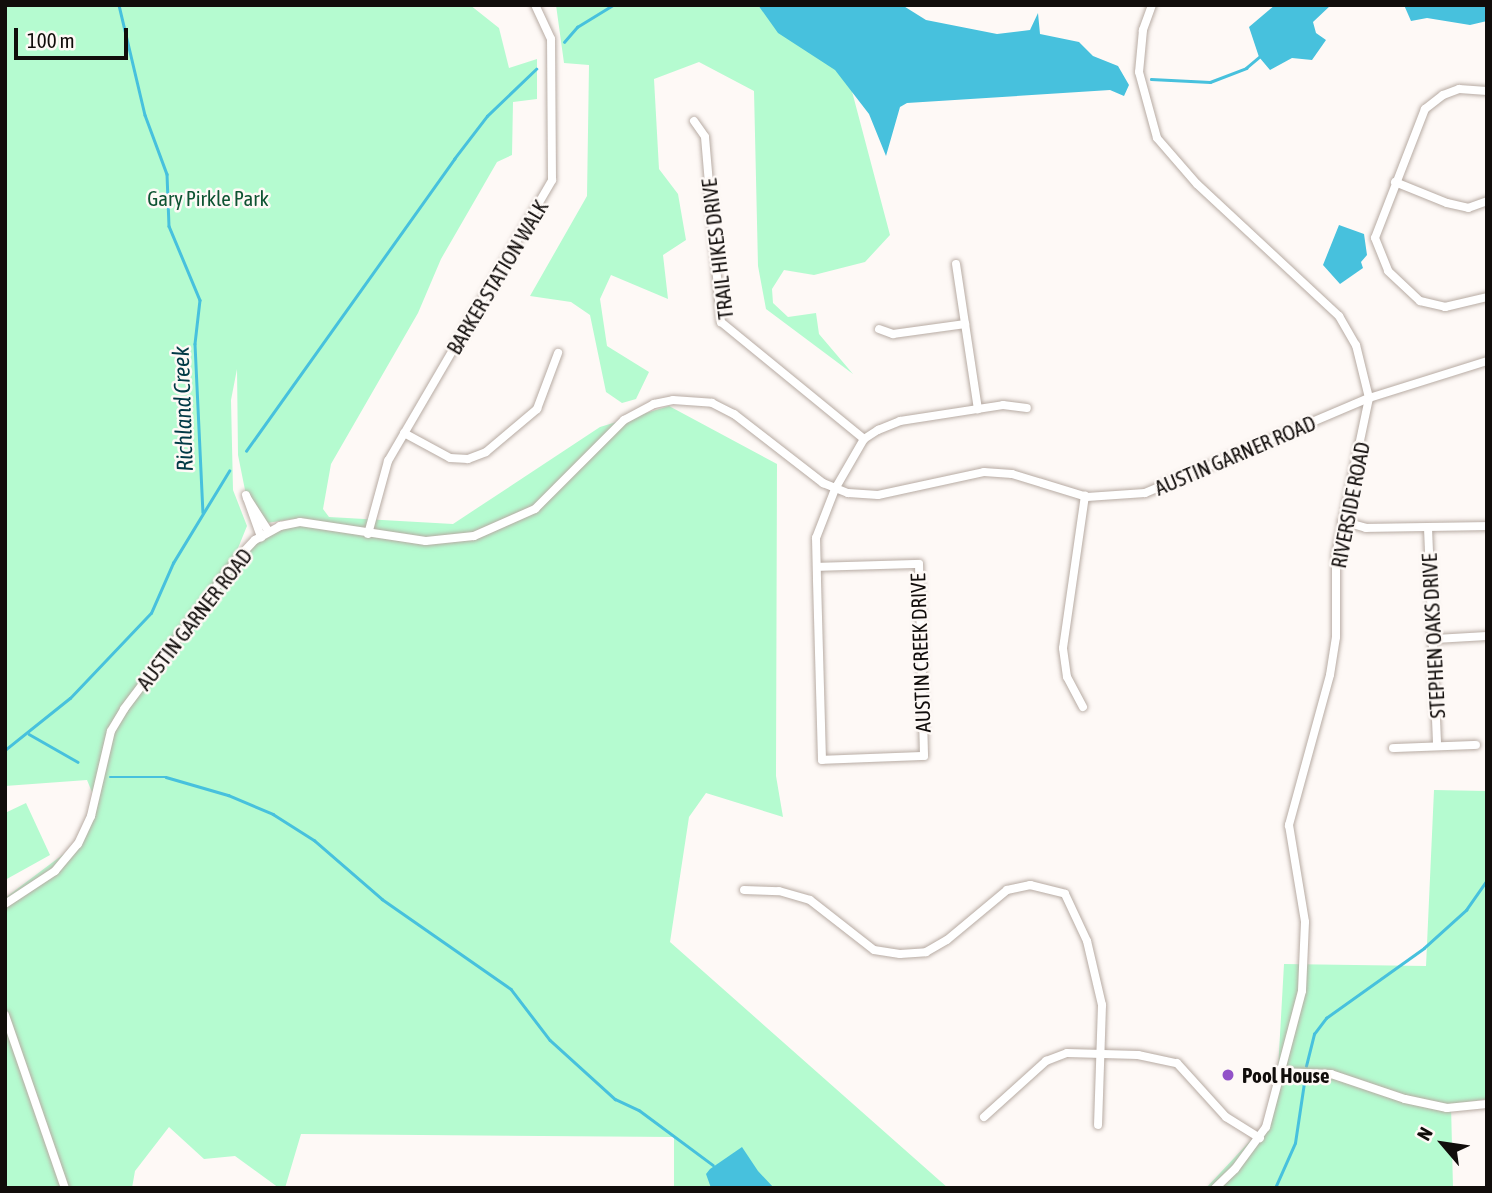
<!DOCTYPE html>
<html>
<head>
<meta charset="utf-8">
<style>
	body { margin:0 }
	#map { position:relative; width:1492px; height:1193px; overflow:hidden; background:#fef9f6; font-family:"Asap Condensed",sans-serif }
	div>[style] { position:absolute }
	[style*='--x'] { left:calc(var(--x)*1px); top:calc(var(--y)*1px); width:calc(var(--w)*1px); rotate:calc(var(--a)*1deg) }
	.green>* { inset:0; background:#b5fbd0 }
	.water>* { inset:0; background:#47c1dd }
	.stream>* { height:2.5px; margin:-1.25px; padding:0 1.25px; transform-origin:1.25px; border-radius:1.25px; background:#47c1dd }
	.roads { filter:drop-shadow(0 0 2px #b7aba3) drop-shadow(0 0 2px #b7aba3) }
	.minor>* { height:8px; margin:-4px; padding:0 4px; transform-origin:4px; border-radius:4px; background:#fff }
	.dots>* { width:19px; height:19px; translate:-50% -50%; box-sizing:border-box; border:4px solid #fef9f6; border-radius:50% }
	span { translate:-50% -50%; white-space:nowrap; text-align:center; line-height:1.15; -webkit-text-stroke:5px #fef9f6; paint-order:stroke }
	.park-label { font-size:21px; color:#0e5332 }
	.street-label { font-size:21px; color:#110d0b }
	.poi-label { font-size:21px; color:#110d0b; font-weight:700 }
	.left { translate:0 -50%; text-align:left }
	.water-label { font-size:23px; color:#003945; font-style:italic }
	.frame { position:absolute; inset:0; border:7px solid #110d0b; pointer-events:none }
	.north { position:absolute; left:1408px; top:1109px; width:70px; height:70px; -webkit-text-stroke:5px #fef9f6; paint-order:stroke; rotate:299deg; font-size:19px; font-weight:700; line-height:28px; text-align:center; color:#110d0b }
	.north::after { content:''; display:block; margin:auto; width:24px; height:32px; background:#110d0b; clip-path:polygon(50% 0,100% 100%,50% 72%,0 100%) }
	.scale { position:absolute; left:14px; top:28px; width:114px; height:32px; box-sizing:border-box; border:4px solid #110d0b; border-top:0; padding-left:9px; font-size:21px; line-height:24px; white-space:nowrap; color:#110d0b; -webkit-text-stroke:5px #fef9f6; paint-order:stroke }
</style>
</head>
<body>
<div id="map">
	<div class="green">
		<i style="clip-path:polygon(evenodd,5px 5px,470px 5px,499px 28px,509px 68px,537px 59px,537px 99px,513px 102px,512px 155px,497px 162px,441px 259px,418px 313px,331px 464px,323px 509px,329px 517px,453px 524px,600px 427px,669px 406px,777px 464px,776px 776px,783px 817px,706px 793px,689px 817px,670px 942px,948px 1188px,674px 1188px,674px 1137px,301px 1134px,285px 1188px,279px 1188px,235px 1156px,204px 1159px,169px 1127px,135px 1171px,132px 1188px,5px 1188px,5px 898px,81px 841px,94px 797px,87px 780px,5px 786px,5px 5px,237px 369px,238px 455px,246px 495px,267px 523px,293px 519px,236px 553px,247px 526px,233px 490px,231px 400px,237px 369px)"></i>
		<i style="clip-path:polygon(556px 5px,781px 5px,840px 46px,890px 235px,865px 262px,814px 275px,784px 270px,772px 289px,773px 303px,788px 317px,816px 313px,819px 334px,853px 374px,766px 309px,758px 266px,754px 91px,699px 62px,654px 79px,659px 169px,678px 194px,686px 240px,663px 255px,668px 299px,611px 275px,600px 299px,607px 346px,649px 372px,636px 399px,622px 403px,606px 392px,590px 315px,571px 302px,530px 296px,587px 196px,589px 65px,564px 63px)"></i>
		<i style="clip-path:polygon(1434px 790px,1487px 791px,1487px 1099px,1451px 1105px,1453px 1188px,1206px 1188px,1265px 1125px,1278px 1070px,1284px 964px,1426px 966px)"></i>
		<i style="clip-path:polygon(26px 803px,50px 855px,5px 880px,5px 813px)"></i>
	</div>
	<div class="water">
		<i style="clip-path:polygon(758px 5px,902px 5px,926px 20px,997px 34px,1030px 30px,1038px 13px,1040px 34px,1079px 42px,1093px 56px,1118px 66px,1129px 85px,1124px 96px,1110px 90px,907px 103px,900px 107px,886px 156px,869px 114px,835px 70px,778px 33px)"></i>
		<i style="clip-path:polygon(1275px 5px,1331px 5px,1313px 22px,1316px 33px,1326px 40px,1312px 60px,1292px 58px,1270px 70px,1259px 57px,1249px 27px)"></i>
		<i style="clip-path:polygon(1404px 5px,1487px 5px,1487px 21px,1470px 25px,1427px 18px,1411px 21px)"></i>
		<i style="clip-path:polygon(1339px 225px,1364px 234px,1367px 255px,1361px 262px,1363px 268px,1340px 284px,1323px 265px)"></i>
		<i style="clip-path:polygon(742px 1147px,758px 1171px,774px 1188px,711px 1188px,706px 1174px,710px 1169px)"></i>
	</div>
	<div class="stream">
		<i style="--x:119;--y:5;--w:113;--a:76.7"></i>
		<i style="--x:145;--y:115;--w:63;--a:69.6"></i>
		<i style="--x:167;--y:174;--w:52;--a:87.8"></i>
		<i style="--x:169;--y:226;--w:80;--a:67.3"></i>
		<i style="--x:200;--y:300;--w:44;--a:96.5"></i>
		<i style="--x:195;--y:344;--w:168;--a:87.3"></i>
		<i style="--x:564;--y:42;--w:20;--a:-49"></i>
		<i style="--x:577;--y:27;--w:42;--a:-31.4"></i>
		<i style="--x:1151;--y:79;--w:59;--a:2.9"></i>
		<i style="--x:1210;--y:82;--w:39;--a:-21"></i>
		<i style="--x:1246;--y:68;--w:17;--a:-40"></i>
		<i style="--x:246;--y:451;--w:359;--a:-54.5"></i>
		<i style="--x:454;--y:159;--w:54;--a:-52.5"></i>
		<i style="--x:487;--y:116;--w:68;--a:-43.8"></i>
		<i style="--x:29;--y:734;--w:56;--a:29.7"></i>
		<i style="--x:5;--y:750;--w:83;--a:-38.7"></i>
		<i style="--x:70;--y:698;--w:117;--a:-46.4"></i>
		<i style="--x:151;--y:613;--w:55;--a:-66.3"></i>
		<i style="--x:173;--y:563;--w:108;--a:-58.7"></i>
		<i style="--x:110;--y:777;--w:56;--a:0"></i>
		<i style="--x:166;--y:777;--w:65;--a:16.2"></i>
		<i style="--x:228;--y:795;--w:49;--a:22.9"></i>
		<i style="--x:273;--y:814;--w:49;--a:32.4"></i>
		<i style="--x:314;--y:840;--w:90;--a:40.9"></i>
		<i style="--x:382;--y:899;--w:157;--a:34.9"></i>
		<i style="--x:511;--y:989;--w:64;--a:52.6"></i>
		<i style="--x:550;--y:1040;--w:88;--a:42.2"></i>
		<i style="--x:615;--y:1099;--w:26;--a:25"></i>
		<i style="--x:639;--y:1110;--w:92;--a:36.6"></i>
		<i style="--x:1306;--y:1066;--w:33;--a:-76"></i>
		<i style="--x:1314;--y:1034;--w:20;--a:-53"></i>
		<i style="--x:1326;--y:1018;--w:120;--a:-35.5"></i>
		<i style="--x:1424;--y:948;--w:57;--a:-42.1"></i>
		<i style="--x:1466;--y:910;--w:37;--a:-55"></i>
		<i style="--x:1275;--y:1188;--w:49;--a:-66"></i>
		<i style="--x:1295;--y:1143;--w:61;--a:-81.5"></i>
	</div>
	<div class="roads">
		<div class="minor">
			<i style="--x:1152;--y:5;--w:27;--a:110"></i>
			<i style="--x:1143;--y:30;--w:42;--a:95.4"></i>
			<i style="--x:1139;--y:72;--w:68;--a:74.7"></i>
			<i style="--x:1157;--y:138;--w:61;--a:49"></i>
			<i style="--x:1197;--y:184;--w:194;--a:42.9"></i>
			<i style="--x:1339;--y:316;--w:34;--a:60"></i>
			<i style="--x:1356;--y:345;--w:55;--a:76.2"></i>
			<i style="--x:1369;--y:398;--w:160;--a:101.9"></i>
			<i style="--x:1336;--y:555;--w:82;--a:90"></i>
			<i style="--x:1336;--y:637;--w:38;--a:99"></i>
			<i style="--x:1330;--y:675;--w:156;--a:105.3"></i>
			<i style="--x:1289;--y:825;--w:98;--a:80.6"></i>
			<i style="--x:1305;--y:922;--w:69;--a:92.5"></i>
			<i style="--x:1302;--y:991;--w:141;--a:104.8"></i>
			<i style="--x:1266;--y:1127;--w:52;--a:126.4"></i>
			<i style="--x:1235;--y:1169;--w:28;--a:136"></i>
			<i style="--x:1487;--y:91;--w:28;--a:-176"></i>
			<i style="--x:1459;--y:89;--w:17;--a:159"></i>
			<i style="--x:1443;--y:95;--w:23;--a:142"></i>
			<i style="--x:1425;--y:109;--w:138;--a:111.2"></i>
			<i style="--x:1375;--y:238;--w:35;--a:68"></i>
			<i style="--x:1388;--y:271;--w:44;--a:43.2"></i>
			<i style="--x:1420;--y:301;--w:26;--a:13"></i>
			<i style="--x:1445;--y:307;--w:43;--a:-13.4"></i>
			<i style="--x:694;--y:121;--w:19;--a:55"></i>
			<i style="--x:705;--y:137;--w:186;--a:85.1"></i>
			<i style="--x:721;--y:322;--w:185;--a:39.3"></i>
			<i style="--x:1395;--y:182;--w:56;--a:22"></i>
			<i style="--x:1447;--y:203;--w:22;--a:13"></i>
			<i style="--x:1468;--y:208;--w:20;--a:-20"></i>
			<i style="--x:956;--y:264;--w:147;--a:81.4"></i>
			<i style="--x:879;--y:329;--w:15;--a:20"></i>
			<i style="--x:893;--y:334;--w:73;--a:-7.9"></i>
			<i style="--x:404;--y:433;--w:52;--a:28.5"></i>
			<i style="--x:450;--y:458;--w:18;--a:3"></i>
			<i style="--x:468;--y:459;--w:19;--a:-21"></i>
			<i style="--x:486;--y:452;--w:67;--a:-40.1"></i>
			<i style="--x:537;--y:409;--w:60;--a:-69.4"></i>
			<i style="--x:246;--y:495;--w:45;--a:70.3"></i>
			<i style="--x:247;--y:498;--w:40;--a:57.1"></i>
			<i style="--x:1342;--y:521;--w:25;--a:16"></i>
			<i style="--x:1366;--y:528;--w:121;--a:-0.9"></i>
			<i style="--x:1428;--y:528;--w:217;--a:87.6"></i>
			<i style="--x:368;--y:534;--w:76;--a:-74.7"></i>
			<i style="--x:388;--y:461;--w:325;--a:-59.7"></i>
			<i style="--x:552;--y:180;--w:141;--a:-90.4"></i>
			<i style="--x:551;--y:39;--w:38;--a:-115"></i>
			<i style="--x:817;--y:567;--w:102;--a:-1.7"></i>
			<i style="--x:919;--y:564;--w:192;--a:88.5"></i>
			<i style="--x:924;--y:756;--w:102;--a:177.8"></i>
			<i style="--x:822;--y:760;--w:181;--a:-91.6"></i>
			<i style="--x:817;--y:579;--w:41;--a:-91.4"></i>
			<i style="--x:816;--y:538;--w:53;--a:-68.8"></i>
			<i style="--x:835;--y:489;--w:58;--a:-59.9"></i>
			<i style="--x:864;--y:439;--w:17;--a:-33"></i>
			<i style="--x:878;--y:430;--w:24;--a:-22"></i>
			<i style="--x:900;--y:421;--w:104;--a:-8.8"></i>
			<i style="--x:1003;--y:405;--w:24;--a:7"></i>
			<i style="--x:1435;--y:639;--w:52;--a:-3.3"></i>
			<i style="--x:1083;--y:707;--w:34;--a:-118"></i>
			<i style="--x:1067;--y:677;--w:29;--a:-98"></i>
			<i style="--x:1063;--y:648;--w:154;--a:-81.8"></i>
			<i style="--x:1393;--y:748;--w:83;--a:-2.1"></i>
			<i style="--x:744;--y:890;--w:35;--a:2"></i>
			<i style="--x:779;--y:891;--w:32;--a:16"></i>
			<i style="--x:810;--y:900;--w:81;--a:38"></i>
			<i style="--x:874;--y:950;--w:26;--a:9"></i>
			<i style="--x:900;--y:954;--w:26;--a:-4"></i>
			<i style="--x:926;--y:952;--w:24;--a:-30"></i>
			<i style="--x:947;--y:940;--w:78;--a:-39.8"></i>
			<i style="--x:1007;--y:890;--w:24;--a:-12"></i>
			<i style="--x:1030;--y:885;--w:36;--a:14"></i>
			<i style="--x:1065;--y:894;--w:52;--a:64.9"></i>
			<i style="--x:1087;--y:941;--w:66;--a:76.8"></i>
			<i style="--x:1102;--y:1005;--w:120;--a:91.9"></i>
			<i style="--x:5;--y:904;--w:60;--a:-33.4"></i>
			<i style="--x:55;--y:871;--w:35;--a:-50"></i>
			<i style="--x:78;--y:844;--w:31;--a:-65"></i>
			<i style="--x:91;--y:816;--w:87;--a:-76.8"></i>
			<i style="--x:111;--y:731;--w:26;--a:-59"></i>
			<i style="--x:124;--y:709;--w:188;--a:-53"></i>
			<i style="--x:237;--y:559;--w:26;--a:-47"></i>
			<i style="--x:255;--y:540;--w:29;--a:-29"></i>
			<i style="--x:280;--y:526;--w:20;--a:-11"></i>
			<i style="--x:300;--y:522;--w:127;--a:8.6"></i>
			<i style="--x:426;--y:541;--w:48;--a:-5.9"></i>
			<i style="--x:474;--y:536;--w:67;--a:-23.9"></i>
			<i style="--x:535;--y:509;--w:126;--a:-45"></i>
			<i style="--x:624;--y:420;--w:34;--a:-28"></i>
			<i style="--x:654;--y:404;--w:19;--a:-12"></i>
			<i style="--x:673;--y:400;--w:39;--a:4"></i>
			<i style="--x:712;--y:403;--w:25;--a:27"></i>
			<i style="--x:734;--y:414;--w:113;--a:37.8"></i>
			<i style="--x:823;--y:483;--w:27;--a:22"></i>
			<i style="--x:848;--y:493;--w:30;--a:4"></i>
			<i style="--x:878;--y:495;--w:108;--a:-12.2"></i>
			<i style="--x:984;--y:472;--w:28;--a:4"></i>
			<i style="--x:1012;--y:474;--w:78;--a:17"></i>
			<i style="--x:1087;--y:497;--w:58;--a:-3.9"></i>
			<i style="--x:1145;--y:493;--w:243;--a:-23"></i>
			<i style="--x:1369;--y:398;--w:124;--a:-17.4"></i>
			<i style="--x:5;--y:1015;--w:183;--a:70.9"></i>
			<i style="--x:1280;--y:1072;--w:51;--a:2.2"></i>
			<i style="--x:1331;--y:1074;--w:78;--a:18.7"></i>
			<i style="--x:1405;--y:1099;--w:43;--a:12.1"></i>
			<i style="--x:1447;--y:1108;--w:40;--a:-5.7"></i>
			<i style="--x:984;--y:1117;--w:84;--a:-42.1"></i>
			<i style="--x:1046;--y:1061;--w:22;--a:-21"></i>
			<i style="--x:1067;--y:1053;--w:71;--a:1.6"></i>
			<i style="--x:1138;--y:1055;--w:40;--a:12"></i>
			<i style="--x:1177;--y:1063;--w:73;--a:47.8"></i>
			<i style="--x:1226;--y:1117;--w:40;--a:32"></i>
		</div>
	</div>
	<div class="dots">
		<i style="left:1228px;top:1075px;background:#9252c8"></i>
	</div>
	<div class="park-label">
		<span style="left:208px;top:198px">Gary Pirkle Park</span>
	</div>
	<div class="street-label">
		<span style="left:717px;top:249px;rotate:-97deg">TRAIL HIKES DRIVE</span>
		<span style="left:497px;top:277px;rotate:-59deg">BARKER STATION WALK</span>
		<span style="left:1235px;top:455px;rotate:-23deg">AUSTIN GARNER ROAD</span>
		<span style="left:1350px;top:505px;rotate:-79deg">RIVERSIDE ROAD</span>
		<span style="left:194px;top:619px;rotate:-52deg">AUSTIN GARNER ROAD</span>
		<span style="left:1433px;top:636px;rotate:-93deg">STEPHEN OAKS DRIVE</span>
		<span style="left:920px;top:653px;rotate:-92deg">AUSTIN CREEK DRIVE</span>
	</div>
	<div class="poi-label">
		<span class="left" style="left:1242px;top:1075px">Pool House</span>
	</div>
	<div class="water-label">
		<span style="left:183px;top:409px;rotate:-92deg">Richland Creek</span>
	</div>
	<div class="frame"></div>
	<div class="north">N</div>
	<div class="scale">100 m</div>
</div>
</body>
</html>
